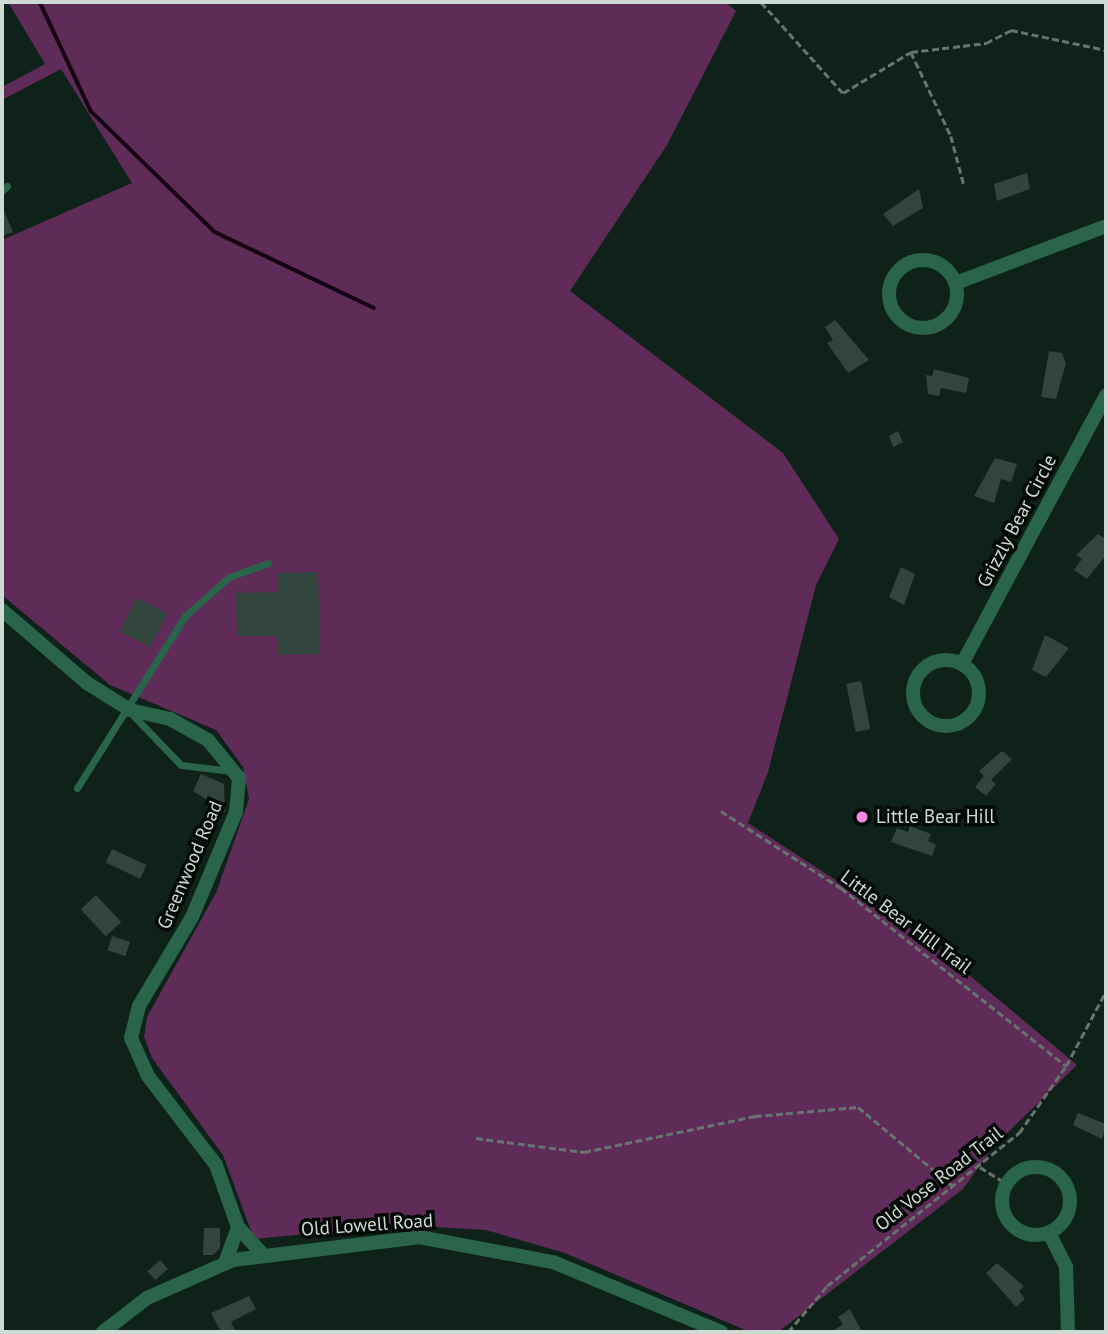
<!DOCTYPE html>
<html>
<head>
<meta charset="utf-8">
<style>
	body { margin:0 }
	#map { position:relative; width:1108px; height:1334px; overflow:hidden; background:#0f2219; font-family:"PT Sans",sans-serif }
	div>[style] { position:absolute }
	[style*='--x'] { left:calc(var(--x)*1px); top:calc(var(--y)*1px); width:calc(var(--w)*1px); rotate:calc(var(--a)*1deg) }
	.green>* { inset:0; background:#5f2b58 }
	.stream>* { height:3.5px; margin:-1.75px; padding:0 1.75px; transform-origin:1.75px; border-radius:1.75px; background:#150012 }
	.building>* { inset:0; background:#31453c; transform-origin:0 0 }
	.path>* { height:2.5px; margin-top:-1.25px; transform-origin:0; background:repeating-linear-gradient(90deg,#65746d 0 7px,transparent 0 10.5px) }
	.service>* { height:7px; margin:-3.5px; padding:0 3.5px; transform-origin:3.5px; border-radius:3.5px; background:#29644b }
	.minor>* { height:14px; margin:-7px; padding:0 7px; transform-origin:7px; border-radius:7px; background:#29644b }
	.minor>.ring { margin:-7px; padding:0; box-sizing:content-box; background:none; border:14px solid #29644b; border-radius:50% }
	.dots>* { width:19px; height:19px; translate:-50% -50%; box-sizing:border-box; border:4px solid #030a06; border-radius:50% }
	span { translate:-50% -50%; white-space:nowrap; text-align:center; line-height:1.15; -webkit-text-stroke:7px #030a06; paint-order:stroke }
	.street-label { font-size:19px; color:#cedad4 }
	.poi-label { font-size:19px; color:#cedad4 }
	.left { translate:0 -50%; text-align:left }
	.frame { position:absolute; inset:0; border:4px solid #cedad4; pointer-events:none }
</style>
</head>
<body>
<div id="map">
	<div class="green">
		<i style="clip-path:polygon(8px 2px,725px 2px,736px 11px,667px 145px,570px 291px,783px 453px,839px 539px,816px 585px,768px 772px,748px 823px,926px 939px,1077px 1065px,993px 1147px,963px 1189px,778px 1332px,750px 1332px,565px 1253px,486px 1230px,403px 1225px,254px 1239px,223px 1155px,152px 1058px,144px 1037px,147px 1017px,216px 893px,249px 799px,243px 767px,216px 730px,110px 685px,2px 595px,2px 240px,132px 183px,61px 69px,2px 100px,2px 87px,45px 64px)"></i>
	</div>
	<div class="stream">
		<i style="--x:40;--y:2;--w:120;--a:64.9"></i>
		<i style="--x:91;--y:111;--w:173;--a:44.3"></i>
		<i style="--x:215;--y:232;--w:176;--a:25.5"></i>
	</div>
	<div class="building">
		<i style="clip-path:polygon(1027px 173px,1030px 189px,997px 201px,994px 184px)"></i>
		<i style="clip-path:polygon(919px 189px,923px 208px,893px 226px,883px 214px)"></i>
		<i style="clip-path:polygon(2px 206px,13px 232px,2px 236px)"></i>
		<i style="clip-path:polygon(835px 320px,869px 360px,848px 373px,827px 343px,833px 340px,825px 327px)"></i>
		<i style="clip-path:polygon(1049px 351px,1062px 353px,1066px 363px,1056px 399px,1041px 397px)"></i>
		<i style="clip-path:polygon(934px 369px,969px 378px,966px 393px,941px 388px,939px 396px,928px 394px,926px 375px,932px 376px)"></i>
		<i style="clip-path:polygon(898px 431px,903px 442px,893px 447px,889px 436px)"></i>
		<i style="clip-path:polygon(995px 458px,1017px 464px,1011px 482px,1001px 479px,994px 503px,974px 496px)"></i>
		<i style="clip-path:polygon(1098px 534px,1106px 539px,1106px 555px,1087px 579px,1074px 570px,1082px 559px,1076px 555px)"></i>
		<i style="clip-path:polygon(901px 567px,915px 574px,904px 605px,889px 597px)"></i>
		<i style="clip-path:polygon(318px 572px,320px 654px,278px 655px,277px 636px,237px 636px,236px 593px,277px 592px,277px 573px)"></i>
		<i style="left:137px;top:598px;width:34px;height:38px;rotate:27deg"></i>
		<i style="clip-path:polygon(1045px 635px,1069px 648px,1046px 677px,1032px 670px)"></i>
		<i style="left:861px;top:681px;width:49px;height:15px;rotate:79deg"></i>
		<i style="clip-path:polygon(1002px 751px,1012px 759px,991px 780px,996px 784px,986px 796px,975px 787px,984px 776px,979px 771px)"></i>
		<i style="clip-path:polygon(201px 774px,224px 784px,225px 812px,193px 791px)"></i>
		<i style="clip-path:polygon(910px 826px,931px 834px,928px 841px,936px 845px,932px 856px,891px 842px,897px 828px,908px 832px)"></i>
		<i style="left:112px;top:849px;width:38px;height:15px;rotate:25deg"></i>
		<i style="left:96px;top:895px;width:37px;height:21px;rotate:47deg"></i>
		<i style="left:112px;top:936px;width:19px;height:15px;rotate:18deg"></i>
		<i style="clip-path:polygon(1078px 1113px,1106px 1124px,1102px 1139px,1073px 1125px)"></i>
		<i style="clip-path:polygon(204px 1228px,220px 1228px,220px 1248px,213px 1255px,203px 1255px)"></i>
		<i style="left:160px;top:1260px;width:12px;height:17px;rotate:48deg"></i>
		<i style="clip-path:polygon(997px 1263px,1024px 1286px,1019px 1291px,1025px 1299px,1016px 1307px,986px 1273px)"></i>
		<i style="clip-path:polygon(249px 1296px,256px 1309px,231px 1322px,236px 1332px,221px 1332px,211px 1313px)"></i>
		<i style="clip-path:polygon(850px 1309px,862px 1332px,831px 1332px,843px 1324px,838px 1317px)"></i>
	</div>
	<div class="path">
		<i style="--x:761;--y:2;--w:122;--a:48"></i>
		<i style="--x:843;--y:93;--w:79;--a:-31.1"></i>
		<i style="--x:911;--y:52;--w:76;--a:-6.8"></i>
		<i style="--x:986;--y:43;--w:28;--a:-27"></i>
		<i style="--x:1011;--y:30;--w:97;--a:11.9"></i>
		<i style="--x:911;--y:52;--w:93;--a:64.5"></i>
		<i style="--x:951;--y:136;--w:51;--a:75.1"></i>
		<i style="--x:721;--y:811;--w:143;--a:32.7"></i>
		<i style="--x:841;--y:888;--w:287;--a:38.3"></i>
		<i style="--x:476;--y:1138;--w:109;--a:7.4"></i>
		<i style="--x:584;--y:1152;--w:175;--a:-11.9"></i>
		<i style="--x:755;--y:1116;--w:103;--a:-5"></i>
		<i style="--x:858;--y:1107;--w:125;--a:39.8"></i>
		<i style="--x:980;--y:1167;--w:32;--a:32"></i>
		<i style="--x:788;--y:1332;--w:60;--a:-49.7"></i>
		<i style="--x:827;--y:1286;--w:246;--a:-38.6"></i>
		<i style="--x:1019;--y:1133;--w:82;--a:-55"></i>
		<i style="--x:1066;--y:1066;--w:85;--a:-61.9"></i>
	</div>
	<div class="service">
		<i style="--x:2;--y:191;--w:7;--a:-45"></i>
		<i style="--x:128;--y:710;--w:76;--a:46.1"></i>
		<i style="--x:181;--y:765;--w:51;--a:6.7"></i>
		<i style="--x:77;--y:788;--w:203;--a:-57.9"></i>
		<i style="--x:185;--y:616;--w:59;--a:-41.6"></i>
		<i style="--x:229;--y:577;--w:41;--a:-19.7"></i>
	</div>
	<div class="minor">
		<i class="ring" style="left:889px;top:260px;width:54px;height:54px"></i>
		<i style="--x:956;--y:283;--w:160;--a:-20.8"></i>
		<i style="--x:2;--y:610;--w:112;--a:40.7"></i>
		<i style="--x:87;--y:683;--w:51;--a:32.1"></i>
		<i style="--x:130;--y:710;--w:41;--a:12.7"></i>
		<i style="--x:170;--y:719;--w:43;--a:28.9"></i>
		<i style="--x:208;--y:740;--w:49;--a:50.8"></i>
		<i style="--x:239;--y:778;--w:34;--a:95"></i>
		<i style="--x:236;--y:812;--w:114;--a:112.7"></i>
		<i style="--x:192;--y:917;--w:104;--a:120.8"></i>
		<i style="--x:139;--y:1006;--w:33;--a:104"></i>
		<i style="--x:131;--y:1038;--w:42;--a:65.9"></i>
		<i style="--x:148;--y:1076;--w:112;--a:52.6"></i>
		<i style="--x:216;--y:1165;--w:66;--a:70.5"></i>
		<i style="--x:238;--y:1227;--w:36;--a:48"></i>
		<i class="ring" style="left:913px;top:660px;width:52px;height:52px"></i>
		<i style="--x:962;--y:664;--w:305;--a:-61.8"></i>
		<i class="ring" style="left:1002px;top:1167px;width:54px;height:54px"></i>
		<i style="--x:1049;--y:1233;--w:38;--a:63"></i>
		<i style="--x:1066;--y:1267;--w:65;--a:88.2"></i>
		<i style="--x:225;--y:1263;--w:38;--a:-70"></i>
		<i style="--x:103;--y:1332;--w:56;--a:-37.7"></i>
		<i style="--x:147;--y:1298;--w:94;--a:-23.8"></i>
		<i style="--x:233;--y:1260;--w:187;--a:-7"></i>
		<i style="--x:419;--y:1237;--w:136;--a:10.6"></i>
		<i style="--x:553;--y:1262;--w:182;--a:22.6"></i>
	</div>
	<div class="dots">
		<i style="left:862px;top:817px;background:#f987e8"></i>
	</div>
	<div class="street-label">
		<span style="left:1017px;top:521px;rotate:-62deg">Grizzly Bear Circle</span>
		<span style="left:190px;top:865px;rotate:-67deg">Greenwood Road</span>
		<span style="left:906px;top:922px;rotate:37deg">Little Bear Hill Trail</span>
		<span style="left:939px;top:1179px;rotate:-38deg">Old Vose Road Trail</span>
		<span style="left:367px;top:1225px;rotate:-4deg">Old Lowell Road</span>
	</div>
	<div class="poi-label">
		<span class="left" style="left:876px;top:817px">Little Bear Hill</span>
	</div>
	<div class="frame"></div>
</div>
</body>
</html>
